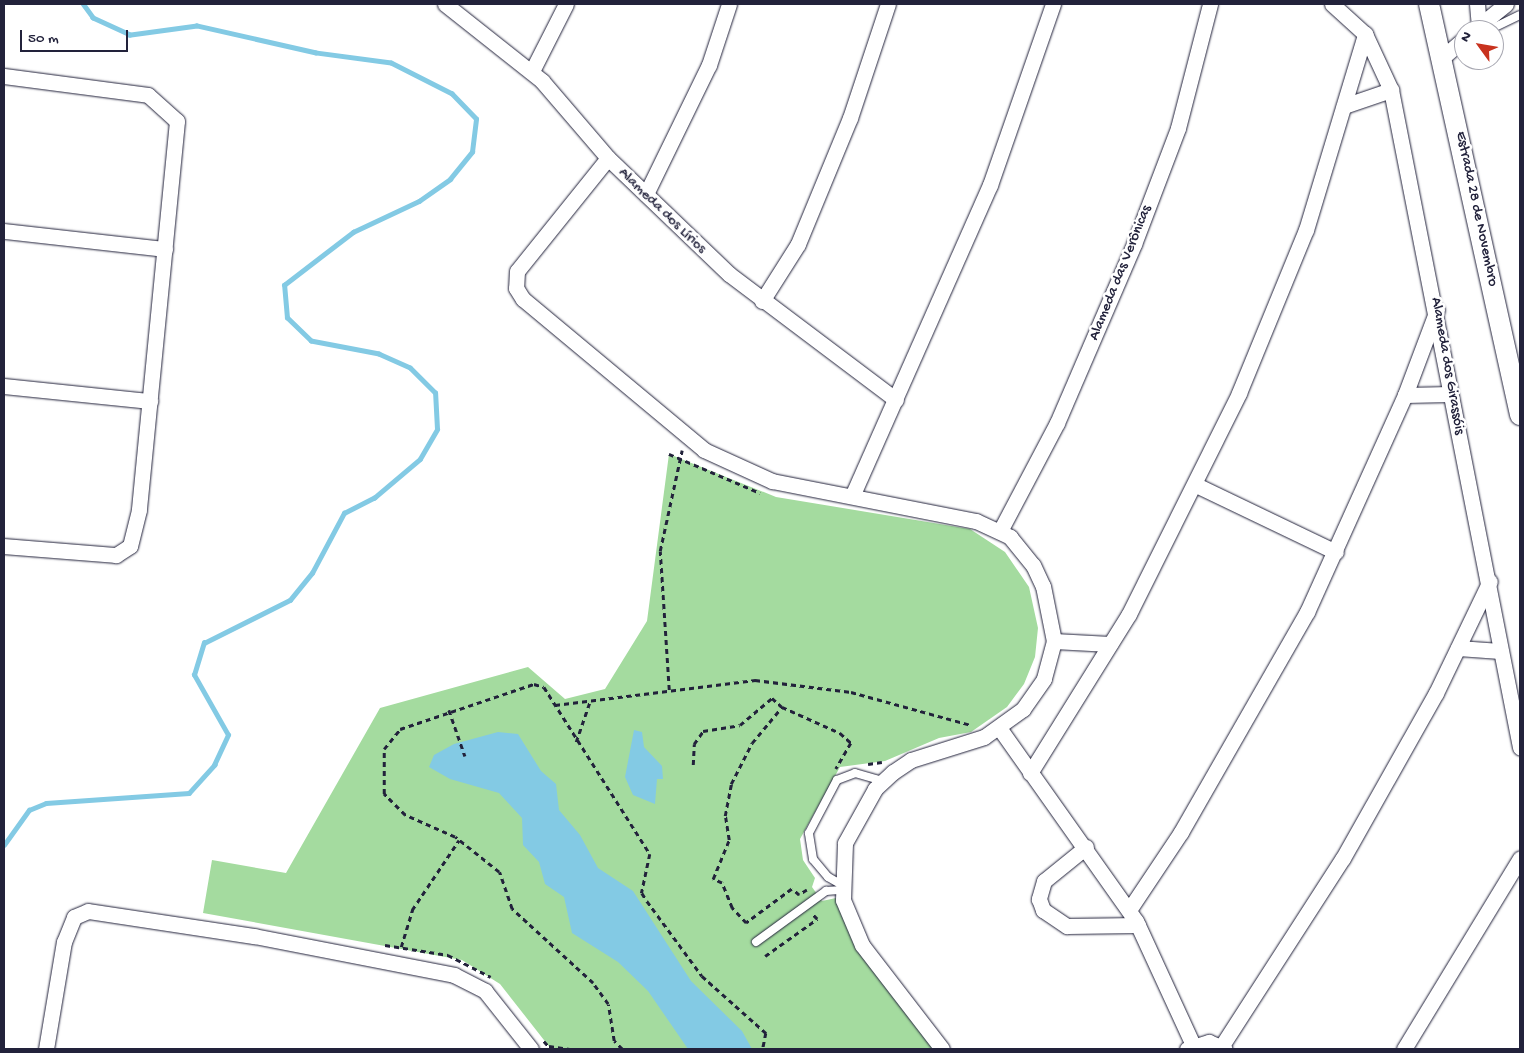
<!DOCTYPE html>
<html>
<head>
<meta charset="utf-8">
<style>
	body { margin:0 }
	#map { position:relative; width:1524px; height:1053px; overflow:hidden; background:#fff; font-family:"Gochi Hand",sans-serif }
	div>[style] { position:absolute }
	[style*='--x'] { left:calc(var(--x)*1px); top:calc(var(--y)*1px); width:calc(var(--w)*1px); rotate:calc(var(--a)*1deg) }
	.green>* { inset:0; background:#a4db9f }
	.water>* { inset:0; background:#83cae4 }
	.stream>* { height:4.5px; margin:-2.25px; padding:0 2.25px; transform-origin:2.25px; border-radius:2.25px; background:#83cae4 }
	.path>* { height:2.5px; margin-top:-1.25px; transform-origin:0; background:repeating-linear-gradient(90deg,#22223b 0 5px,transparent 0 9px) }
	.roads { filter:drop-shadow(0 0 1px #22223b) drop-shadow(0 0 1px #22223b) }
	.lane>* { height:8px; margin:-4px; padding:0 4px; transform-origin:4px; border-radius:4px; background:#fff }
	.street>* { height:15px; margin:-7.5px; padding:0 7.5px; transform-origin:7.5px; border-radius:7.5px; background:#fff }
	.secondary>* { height:20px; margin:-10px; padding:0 10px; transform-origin:10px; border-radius:10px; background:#fff }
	span { translate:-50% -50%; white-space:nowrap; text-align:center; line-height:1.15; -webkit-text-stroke:5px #fff; paint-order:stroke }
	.street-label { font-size:15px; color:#22223b }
	.frame { position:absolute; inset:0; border:5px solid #22223b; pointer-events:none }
	.north { position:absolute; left:1454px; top:20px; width:50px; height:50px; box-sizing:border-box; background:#fff; border:1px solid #a7a7b1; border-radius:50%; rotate:302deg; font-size:14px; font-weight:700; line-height:20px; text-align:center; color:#22223b }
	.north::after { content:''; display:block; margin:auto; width:18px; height:22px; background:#c8321e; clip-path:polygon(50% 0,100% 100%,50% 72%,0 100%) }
	.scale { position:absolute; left:20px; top:30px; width:108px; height:22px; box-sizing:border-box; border:2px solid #22223b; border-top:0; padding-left:6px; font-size:15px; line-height:18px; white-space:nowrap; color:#22223b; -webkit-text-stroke:4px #fff; paint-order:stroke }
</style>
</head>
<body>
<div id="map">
	<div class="green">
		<i style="clip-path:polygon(669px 454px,776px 497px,970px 529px,1005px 552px,1029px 587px,1038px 628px,1035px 657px,1024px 684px,1007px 707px,971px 732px,939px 738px,885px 761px,840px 767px,800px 839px,803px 860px,815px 878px,812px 887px,822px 901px,836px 898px,883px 982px,935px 1049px,551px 1049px,500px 984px,462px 960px,203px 913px,212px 860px,286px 873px,380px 708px,528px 667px,565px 699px,605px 689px,647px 621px)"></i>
	</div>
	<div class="water">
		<i style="clip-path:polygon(634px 730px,642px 732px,644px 747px,662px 766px,663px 779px,657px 779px,655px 804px,633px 795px,625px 777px)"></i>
		<i style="clip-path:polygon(498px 732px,518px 734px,541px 771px,556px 784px,559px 810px,580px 835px,598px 868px,633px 891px,691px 981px,742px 1031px,752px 1049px,688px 1049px,648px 991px,618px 962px,572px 933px,564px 897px,545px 884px,539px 862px,523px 845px,522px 818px,499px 793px,450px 779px,429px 767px,434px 755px,454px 744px)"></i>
	</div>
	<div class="stream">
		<i style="--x:4;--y:845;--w:43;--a:-54.5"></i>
		<i style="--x:29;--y:810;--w:18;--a:-22"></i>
		<i style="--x:46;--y:803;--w:143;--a:-4"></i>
		<i style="--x:189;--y:793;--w:38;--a:-48"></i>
		<i style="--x:214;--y:765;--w:33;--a:-65"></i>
		<i style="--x:228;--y:735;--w:69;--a:-119.5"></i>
		<i style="--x:194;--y:675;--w:34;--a:-73"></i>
		<i style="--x:204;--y:643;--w:96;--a:-26.6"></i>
		<i style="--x:290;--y:600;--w:35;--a:-51"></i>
		<i style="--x:312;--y:573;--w:68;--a:-61.9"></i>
		<i style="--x:344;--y:513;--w:34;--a:-27"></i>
		<i style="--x:374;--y:498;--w:60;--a:-40.3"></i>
		<i style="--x:420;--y:459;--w:34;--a:-60"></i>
		<i style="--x:437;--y:429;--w:36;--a:-93"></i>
		<i style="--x:435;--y:393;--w:35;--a:-135"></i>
		<i style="--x:410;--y:368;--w:34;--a:-156"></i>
		<i style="--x:379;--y:354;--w:69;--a:-169.2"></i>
		<i style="--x:311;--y:341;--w:33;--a:-136"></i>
		<i style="--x:287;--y:318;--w:33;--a:-95"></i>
		<i style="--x:284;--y:285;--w:87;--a:-37.5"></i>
		<i style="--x:353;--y:232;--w:73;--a:-25.2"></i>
		<i style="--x:419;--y:201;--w:38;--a:-35"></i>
		<i style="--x:450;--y:179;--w:35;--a:-51"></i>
		<i style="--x:472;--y:152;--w:33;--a:-83"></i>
		<i style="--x:476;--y:119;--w:35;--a:-134"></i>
		<i style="--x:452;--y:94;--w:68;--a:-153.1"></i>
		<i style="--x:391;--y:63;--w:76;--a:-172.4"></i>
		<i style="--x:316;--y:53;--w:122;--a:-167.2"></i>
		<i style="--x:197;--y:26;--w:68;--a:172.3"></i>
		<i style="--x:130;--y:35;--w:41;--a:-155.3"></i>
		<i style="--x:93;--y:18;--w:17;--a:-126"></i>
	</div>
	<div class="path">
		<i style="--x:669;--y:454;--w:99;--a:23.2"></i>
		<i style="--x:669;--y:690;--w:139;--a:-93.7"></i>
		<i style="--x:660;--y:551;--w:103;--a:-77.7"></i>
		<i style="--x:555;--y:705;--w:202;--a:-7.1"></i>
		<i style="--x:755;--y:680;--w:97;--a:7.1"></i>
		<i style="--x:851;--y:692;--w:124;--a:15.4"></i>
		<i style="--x:449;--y:710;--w:49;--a:70.8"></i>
		<i style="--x:576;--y:742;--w:43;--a:-71.1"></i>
		<i style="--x:868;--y:764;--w:14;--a:-8"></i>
		<i style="--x:693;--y:765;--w:21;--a:-87"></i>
		<i style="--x:694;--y:744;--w:16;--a:-55"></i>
		<i style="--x:703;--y:731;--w:37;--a:-9"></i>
		<i style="--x:740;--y:725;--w:42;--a:-40.2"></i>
		<i style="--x:772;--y:698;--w:13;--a:42"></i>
		<i style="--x:807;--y:890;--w:9;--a:148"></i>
		<i style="--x:799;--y:895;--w:9;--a:-139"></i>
		<i style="--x:792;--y:889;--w:57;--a:143.5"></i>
		<i style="--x:746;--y:923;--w:21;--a:-133"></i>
		<i style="--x:732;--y:908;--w:27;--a:-112"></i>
		<i style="--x:722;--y:883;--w:10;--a:-156"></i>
		<i style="--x:713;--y:879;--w:42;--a:-67.7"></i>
		<i style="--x:729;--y:840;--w:24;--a:-99"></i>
		<i style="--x:725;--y:816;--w:33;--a:-79"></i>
		<i style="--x:731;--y:784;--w:46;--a:-62.9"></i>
		<i style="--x:752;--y:743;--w:47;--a:-50.2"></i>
		<i style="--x:782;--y:707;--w:64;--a:24.1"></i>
		<i style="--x:840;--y:733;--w:15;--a:42"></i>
		<i style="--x:851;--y:743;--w:30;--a:120"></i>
		<i style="--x:385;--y:945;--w:64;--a:9"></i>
		<i style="--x:448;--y:955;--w:48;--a:27.1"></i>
		<i style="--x:401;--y:947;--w:39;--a:-73"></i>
		<i style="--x:412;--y:910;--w:84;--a:-56.1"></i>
		<i style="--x:765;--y:956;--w:64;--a:-35.4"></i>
		<i style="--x:817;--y:919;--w:7;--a:-135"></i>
		<i style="--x:544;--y:1041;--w:11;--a:49"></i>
		<i style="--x:549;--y:1046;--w:21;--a:8"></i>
		<i style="--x:622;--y:1049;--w:11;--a:-135"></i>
		<i style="--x:614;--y:1041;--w:37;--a:-99"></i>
		<i style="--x:608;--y:1004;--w:26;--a:-126"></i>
		<i style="--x:593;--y:983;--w:110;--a:-137.6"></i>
		<i style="--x:512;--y:909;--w:39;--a:-109"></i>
		<i style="--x:499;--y:872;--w:56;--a:-141.5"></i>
		<i style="--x:455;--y:837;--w:55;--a:-156.3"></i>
		<i style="--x:405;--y:815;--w:30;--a:-135"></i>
		<i style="--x:384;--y:794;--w:45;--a:-90"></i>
		<i style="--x:384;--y:749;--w:26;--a:-51"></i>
		<i style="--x:400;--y:729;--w:141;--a:-18.6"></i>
		<i style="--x:534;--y:684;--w:10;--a:17"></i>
		<i style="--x:544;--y:687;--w:198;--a:57.6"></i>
		<i style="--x:650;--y:854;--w:40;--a:102"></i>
		<i style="--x:642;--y:893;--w:9;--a:58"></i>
		<i style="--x:647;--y:901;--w:93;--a:53.7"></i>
		<i style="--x:702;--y:976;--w:86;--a:41.7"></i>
		<i style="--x:766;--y:1033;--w:16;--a:101"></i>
	</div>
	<div class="roads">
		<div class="lane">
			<i style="--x:1489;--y:30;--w:34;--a:-26"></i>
			<i style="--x:842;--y:885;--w:16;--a:-150"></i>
			<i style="--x:828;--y:877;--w:23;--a:-130"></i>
			<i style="--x:813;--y:859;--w:26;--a:-99"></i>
			<i style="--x:809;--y:833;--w:60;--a:-62.2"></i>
			<i style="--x:837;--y:780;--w:19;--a:-21"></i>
			<i style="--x:855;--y:773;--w:29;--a:16"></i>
			<i style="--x:756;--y:942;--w:87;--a:-36.1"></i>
			<i style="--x:826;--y:891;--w:16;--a:-4"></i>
		</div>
		<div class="street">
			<i style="--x:445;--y:4;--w:124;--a:38.4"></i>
			<i style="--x:542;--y:81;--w:101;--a:49.4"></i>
			<i style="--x:608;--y:158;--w:168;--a:43.8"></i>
			<i style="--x:729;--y:274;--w:209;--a:37"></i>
			<i style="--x:1332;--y:4;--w:45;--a:42.3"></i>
			<i style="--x:1365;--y:34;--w:62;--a:65.1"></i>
			<i style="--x:1391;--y:90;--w:670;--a:78.89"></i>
			<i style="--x:1477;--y:4;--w:22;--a:85"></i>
			<i style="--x:1474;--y:30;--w:41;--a:-39.1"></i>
			<i style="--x:1443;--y:57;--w:28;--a:-41"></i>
			<i style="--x:532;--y:71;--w:75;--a:-63.1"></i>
			<i style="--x:4;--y:76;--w:145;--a:7.5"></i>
			<i style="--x:148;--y:95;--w:39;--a:42"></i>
			<i style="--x:177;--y:121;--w:391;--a:95.6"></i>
			<i style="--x:139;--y:510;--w:37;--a:104"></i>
			<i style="--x:130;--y:546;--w:17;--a:147"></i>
			<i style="--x:116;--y:555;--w:112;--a:-175.4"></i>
			<i style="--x:1344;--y:106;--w:50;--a:-18.8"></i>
			<i style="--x:608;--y:158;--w:145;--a:128.8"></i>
			<i style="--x:517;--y:271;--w:17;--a:93"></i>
			<i style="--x:516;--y:288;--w:13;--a:58"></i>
			<i style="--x:523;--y:299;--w:236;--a:39.8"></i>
			<i style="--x:704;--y:450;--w:75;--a:24.5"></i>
			<i style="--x:772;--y:481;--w:208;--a:11.1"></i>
			<i style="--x:976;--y:521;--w:38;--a:25"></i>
			<i style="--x:1010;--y:537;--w:36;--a:51"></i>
			<i style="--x:1033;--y:565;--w:23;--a:65"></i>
			<i style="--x:1043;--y:586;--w:56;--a:78.7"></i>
			<i style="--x:1054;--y:641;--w:39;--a:105"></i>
			<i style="--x:1044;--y:679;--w:37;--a:125"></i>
			<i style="--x:1023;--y:709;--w:48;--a:144.3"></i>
			<i style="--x:984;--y:737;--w:77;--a:162.5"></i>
			<i style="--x:911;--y:760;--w:22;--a:146"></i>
			<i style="--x:893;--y:772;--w:25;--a:137"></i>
			<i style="--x:875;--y:789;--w:62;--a:119.1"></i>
			<i style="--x:845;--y:843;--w:57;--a:92"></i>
			<i style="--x:843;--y:900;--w:49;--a:67.1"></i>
			<i style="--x:862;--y:945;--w:131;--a:52.4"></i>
			<i style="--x:646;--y:194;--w:144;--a:-64"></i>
			<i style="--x:709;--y:65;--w:64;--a:-71.8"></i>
			<i style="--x:4;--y:231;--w:162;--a:6.4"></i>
			<i style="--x:762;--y:301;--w:67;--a:-57.7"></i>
			<i style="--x:798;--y:244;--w:136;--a:-67.6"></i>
			<i style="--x:850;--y:118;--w:120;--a:-71.6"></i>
			<i style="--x:4;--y:386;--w:147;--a:5.9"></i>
			<i style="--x:1405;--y:395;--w:45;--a:-1.3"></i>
			<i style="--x:1196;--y:485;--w:155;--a:25.6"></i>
			<i style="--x:853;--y:494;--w:338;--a:-66.1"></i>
			<i style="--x:990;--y:185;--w:192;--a:-70.8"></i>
			<i style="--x:1000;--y:531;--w:122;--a:-62.2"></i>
			<i style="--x:1057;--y:423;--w:195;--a:-66.7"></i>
			<i style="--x:1134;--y:244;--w:124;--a:-69.2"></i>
			<i style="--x:1178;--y:128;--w:128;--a:-75.5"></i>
			<i style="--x:1054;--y:641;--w:56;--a:3.1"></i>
			<i style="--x:1458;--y:648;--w:42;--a:4.1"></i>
			<i style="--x:1000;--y:729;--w:235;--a:54.7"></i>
			<i style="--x:1136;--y:921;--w:136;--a:65.3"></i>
			<i style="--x:1030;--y:773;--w:187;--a:-58.1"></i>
			<i style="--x:1129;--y:614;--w:247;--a:-63.5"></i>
			<i style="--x:1239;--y:393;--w:176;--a:-67.7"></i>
			<i style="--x:1306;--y:230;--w:205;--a:-73.2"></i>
			<i style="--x:1086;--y:847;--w:54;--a:141"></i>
			<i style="--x:1044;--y:881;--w:19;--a:106"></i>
			<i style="--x:1039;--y:899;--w:12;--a:70"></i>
			<i style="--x:1043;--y:910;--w:29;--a:34"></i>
			<i style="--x:1067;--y:926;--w:71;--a:-0.8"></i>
			<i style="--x:1129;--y:910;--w:94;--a:-56.3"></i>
			<i style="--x:1181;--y:832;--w:254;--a:-60.2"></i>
			<i style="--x:1307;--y:612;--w:238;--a:-65.7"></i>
			<i style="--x:1405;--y:395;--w:91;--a:-69.4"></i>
			<i style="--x:1221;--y:1047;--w:225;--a:-57.2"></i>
			<i style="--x:1343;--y:858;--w:189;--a:-60.6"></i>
			<i style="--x:1436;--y:693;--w:124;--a:-64.3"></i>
			<i style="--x:46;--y:1049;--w:109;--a:-80.5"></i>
			<i style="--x:64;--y:942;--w:27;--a:-68"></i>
			<i style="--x:74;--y:917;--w:15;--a:-23"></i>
			<i style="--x:88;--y:911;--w:168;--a:8.6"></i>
			<i style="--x:254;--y:936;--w:204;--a:11"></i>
			<i style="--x:454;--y:975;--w:35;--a:27"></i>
			<i style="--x:485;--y:991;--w:74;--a:51.6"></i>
			<i style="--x:1187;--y:1049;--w:23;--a:-18"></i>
			<i style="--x:1209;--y:1042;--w:17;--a:24"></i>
			<i style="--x:1404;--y:1049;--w:223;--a:-58.7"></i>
		</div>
		<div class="secondary">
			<i style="--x:1429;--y:4;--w:421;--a:77.5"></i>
		</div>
	</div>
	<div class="street-label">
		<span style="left:1476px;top:209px;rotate:78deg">Estrada 28 de Novembro</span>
		<span style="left:662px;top:211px;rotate:44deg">Alameda dos Lírios</span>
		<span style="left:1121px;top:273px;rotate:-68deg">Alameda das Verônicas</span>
		<span style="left:1447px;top:366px;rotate:80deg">Alameda dos Girassóis</span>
	</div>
	<div class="frame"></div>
	<div class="north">N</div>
	<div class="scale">50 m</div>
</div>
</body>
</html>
